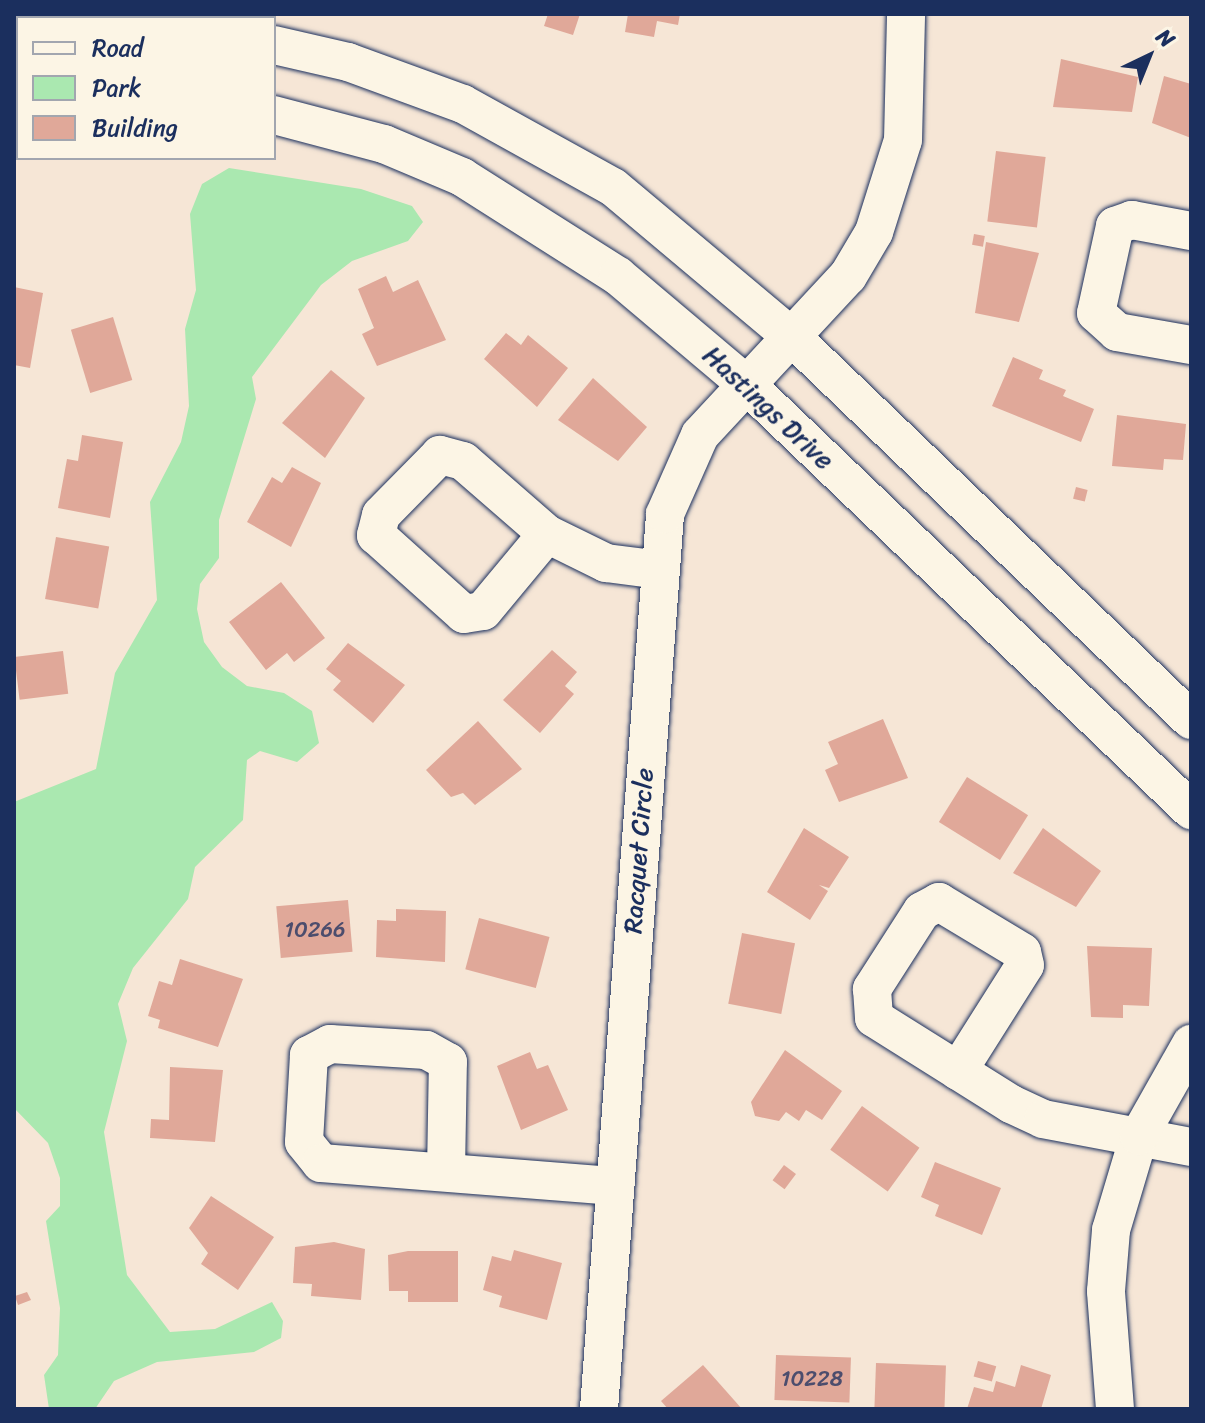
<!DOCTYPE html>
<html>
<head>
<meta charset="utf-8">
<style>
	body { margin:0 }
	#map { position:relative; width:1205px; height:1423px; overflow:hidden; background:#f6e6d6; font-family:Sriracha,sans-serif }
	div>[style] { position:absolute }
	[style*='--x'] { left:calc(var(--x)*1px); top:calc(var(--y)*1px); width:calc(var(--w)*1px); rotate:calc(var(--a)*1deg) }
	.green>* { inset:0; background:#aae8b0 }
	.building>* { inset:0; background:#e0a899; transform-origin:0 0 }
	.roads { filter:drop-shadow(0 0 2px #1b2f5e) drop-shadow(0 0 2px #1b2f5e) }
	.minor>* { height:38px; margin:-19px; padding:0 19px; transform-origin:19px; border-radius:19px; background:#fcf5e5 }
	span { translate:-50% -50%; white-space:nowrap; text-align:center; line-height:1.15; -webkit-text-stroke:6px #fcf5e5; paint-order:stroke }
	.number-label { font-size:22px; color:#4c4d6d }
	.number-label span { -webkit-text-stroke-width:0 }
	.street-label { font-size:26px; color:#1b2f5e }
	.frame { position:absolute; inset:0; border:16px solid #1b2f5e; pointer-events:none }
	.legend { position:absolute; left:16px; top:16px; width:260px; height:144px; box-sizing:border-box; background:#fcf5e5; border:2px solid #a2a6af; margin:0; padding:10px 14px; list-style:none; font-size:24px; color:#1b2f5e }
	.legend li { display:flex; align-items:center; gap:16px; height:40px }
	.legend b { width:40px; border:2px solid #a2a6af }
	.north { position:absolute; left:1109px; top:16px; width:80px; height:80px; -webkit-text-stroke:6px #fcf5e5; paint-order:stroke; rotate:43deg; font-size:22px; font-weight:700; line-height:32px; text-align:center; color:#1b2f5e }
	.north::after { content:''; display:block; margin:auto; width:28px; height:36px; background:#1b2f5e; clip-path:polygon(50% 0,100% 100%,50% 72%,0 100%) }
</style>
</head>
<body>
<div id="map">
	<div class="green">
		<i style="clip-path:polygon(229px 168px,361px 189px,412px 206px,423px 222px,408px 241px,352px 261px,321px 285px,252px 377px,256px 399px,219px 520px,219px 558px,200px 584px,197px 609px,204px 642px,222px 667px,247px 686px,284px 693px,312px 711px,319px 743px,297px 762px,260px 751px,247px 760px,243px 820px,195px 867px,188px 899px,133px 968px,118px 1004px,127px 1041px,104px 1132px,127px 1275px,170px 1332px,215px 1329px,272px 1302px,283px 1321px,281px 1338px,254px 1352px,157px 1362px,114px 1381px,95px 1409px,49px 1409px,44px 1375px,58px 1355px,60px 1308px,46px 1221px,60px 1206px,60px 1178px,48px 1143px,14px 1108px,14px 802px,96px 769px,115px 673px,157px 600px,150px 502px,181px 442px,189px 406px,185px 329px,196px 290px,190px 214px,202px 184px)"></i>
	</div>
	<div class="building">
		<i style="clip-path:polygon(548px 14px,580px 14px,573px 35px,544px 26px)"></i>
		<i style="clip-path:polygon(628px 14px,680px 14px,678px 25px,657px 21px,654px 37px,625px 32px)"></i>
		<i style="clip-path:polygon(1061px 59px,1138px 77px,1132px 112px,1053px 107px)"></i>
		<i style="clip-path:polygon(1164px 76px,1191px 84px,1191px 138px,1152px 123px)"></i>
		<i style="left:996px;top:151px;width:50px;height:71px;rotate:7deg"></i>
		<i style="left:974px;top:234px;width:11px;height:11px;rotate:10deg"></i>
		<i style="clip-path:polygon(986px 242px,1039px 253px,1019px 322px,975px 313px)"></i>
		<i style="clip-path:polygon(386px 276px,393px 292px,418px 280px,446px 340px,377px 366px,362px 334px,374px 328px,358px 289px)"></i>
		<i style="clip-path:polygon(14px 287px,43px 293px,30px 368px,14px 365px)"></i>
		<i style="left:113px;top:317px;width:66px;height:44px;rotate:73deg"></i>
		<i style="clip-path:polygon(506px 333px,521px 345px,528px 335px,568px 368px,537px 407px,484px 359px)"></i>
		<i style="clip-path:polygon(1013px 357px,1043px 370px,1039px 379px,1066px 390px,1063px 396px,1094px 409px,1081px 442px,992px 406px)"></i>
		<i style="clip-path:polygon(331px 370px,365px 398px,325px 458px,282px 423px)"></i>
		<i style="clip-path:polygon(593px 378px,647px 427px,618px 461px,558px 420px)"></i>
		<i style="clip-path:polygon(1117px 415px,1186px 424px,1183px 460px,1164px 459px,1163px 470px,1112px 466px)"></i>
		<i style="clip-path:polygon(82px 435px,123px 442px,110px 518px,58px 508px,67px 459px,78px 461px)"></i>
		<i style="clip-path:polygon(292px 467px,321px 483px,291px 547px,247px 522px,272px 477px,282px 483px)"></i>
		<i style="left:1076px;top:487px;width:12px;height:12px;rotate:14deg"></i>
		<i style="left:56px;top:537px;width:54px;height:63px;rotate:10deg"></i>
		<i style="clip-path:polygon(281px 582px,325px 638px,294px 662px,287px 653px,266px 670px,229px 622px)"></i>
		<i style="clip-path:polygon(348px 643px,405px 685px,373px 723px,333px 690px,341px 681px,326px 669px)"></i>
		<i style="clip-path:polygon(552px 650px,577px 672px,565px 686px,574px 694px,540px 733px,503px 700px)"></i>
		<i style="left:63px;top:651px;width:43px;height:49px;rotate:83deg"></i>
		<i style="clip-path:polygon(883px 719px,908px 778px,839px 802px,825px 770px,838px 764px,828px 742px)"></i>
		<i style="clip-path:polygon(478px 721px,522px 769px,475px 805px,463px 793px,451px 797px,426px 770px)"></i>
		<i style="left:967px;top:777px;width:72px;height:53px;rotate:32deg"></i>
		<i style="clip-path:polygon(804px 828px,849px 857px,829px 888px,819px 885px,828px 891px,810px 920px,767px 892px)"></i>
		<i style="clip-path:polygon(1043px 828px,1101px 871px,1076px 907px,1013px 873px)"></i>
		<i style="left:348px;top:900px;width:52px;height:72px;rotate:85deg"></i>
		<i style="clip-path:polygon(396px 909px,446px 911px,445px 962px,376px 957px,377px 920px,396px 921px)"></i>
		<i style="left:479px;top:918px;width:73px;height:53px;rotate:15deg"></i>
		<i style="left:742px;top:933px;width:54px;height:72px;rotate:11deg"></i>
		<i style="clip-path:polygon(1087px 946px,1152px 948px,1149px 1006px,1123px 1005px,1123px 1018px,1091px 1017px)"></i>
		<i style="clip-path:polygon(180px 959px,243px 979px,218px 1047px,158px 1028px,160px 1020px,148px 1016px,159px 981px,172px 985px)"></i>
		<i style="clip-path:polygon(785px 1050px,842px 1091px,822px 1120px,806px 1110px,799px 1121px,786px 1112px,779px 1121px,755px 1116px,751px 1102px)"></i>
		<i style="clip-path:polygon(530px 1052px,537px 1069px,548px 1065px,568px 1110px,521px 1130px,497px 1066px)"></i>
		<i style="clip-path:polygon(170px 1067px,223px 1070px,215px 1142px,150px 1138px,151px 1119px,169px 1120px)"></i>
		<i style="left:862px;top:1106px;width:71px;height:54px;rotate:36deg"></i>
		<i style="clip-path:polygon(935px 1162px,1001px 1188px,982px 1235px,935px 1216px,939px 1205px,921px 1197px)"></i>
		<i style="left:784px;top:1165px;width:15px;height:19px;rotate:37deg"></i>
		<i style="clip-path:polygon(211px 1196px,274px 1237px,238px 1290px,201px 1264px,208px 1253px,189px 1228px)"></i>
		<i style="clip-path:polygon(334px 1242px,365px 1249px,361px 1300px,311px 1296px,312px 1284px,293px 1283px,295px 1247px)"></i>
		<i style="clip-path:polygon(514px 1250px,562px 1263px,547px 1320px,499px 1307px,502px 1296px,483px 1290px,492px 1256px,511px 1261px)"></i>
		<i style="clip-path:polygon(408px 1251px,458px 1251px,458px 1302px,408px 1302px,408px 1291px,389px 1291px,388px 1255px)"></i>
		<i style="clip-path:polygon(27px 1292px,31px 1300px,18px 1305px,15px 1296px)"></i>
		<i style="left:776px;top:1355px;width:75px;height:45px;rotate:2deg"></i>
		<i style="left:978px;top:1361px;width:19px;height:16px;rotate:16deg"></i>
		<i style="left:876px;top:1363px;width:70px;height:45px;rotate:2deg"></i>
		<i style="clip-path:polygon(703px 1365px,742px 1409px,668px 1409px,661px 1401px)"></i>
		<i style="clip-path:polygon(1021px 1365px,1051px 1375px,1041px 1409px,967px 1409px,974px 1387px,993px 1392px,996px 1381px,1015px 1387px)"></i>
	</div>
	<div class="roads">
		<div class="minor">
			<i style="--x:161;--y:14;--w:4;--a:90"></i>
			<i style="--x:274;--y:45;--w:76;--a:12.9"></i>
			<i style="--x:348;--y:62;--w:122;--a:20.1"></i>
			<i style="--x:463;--y:104;--w:171;--a:29"></i>
			<i style="--x:613;--y:187;--w:234;--a:40"></i>
			<i style="--x:792;--y:337;--w:553;--a:43.83"></i>
			<i style="--x:14;--y:51;--w:4;--a:-14"></i>
			<i style="--x:274;--y:115;--w:114;--a:14.8"></i>
			<i style="--x:384;--y:144;--w:85;--a:22.9"></i>
			<i style="--x:462;--y:177;--w:185;--a:32.4"></i>
			<i style="--x:618;--y:276;--w:169;--a:40.2"></i>
			<i style="--x:747;--y:385;--w:615;--a:43.75"></i>
			<i style="--x:14;--y:118;--w:4;--a:-14"></i>
			<i style="--x:1191;--y:231;--w:60;--a:-169.4"></i>
			<i style="--x:1132;--y:220;--w:18;--a:161"></i>
			<i style="--x:1115;--y:226;--w:89;--a:102.3"></i>
			<i style="--x:1096;--y:313;--w:28;--a:42"></i>
			<i style="--x:1117;--y:332;--w:75;--a:10"></i>
			<i style="--x:547;--y:534;--w:111;--a:-139"></i>
			<i style="--x:463;--y:461;--w:24;--a:-165"></i>
			<i style="--x:440;--y:455;--w:84;--a:134.5"></i>
			<i style="--x:381;--y:515;--w:21;--a:104"></i>
			<i style="--x:376;--y:535;--w:118;--a:41.9"></i>
			<i style="--x:464;--y:614;--w:19;--a:-9"></i>
			<i style="--x:483;--y:611;--w:100;--a:-50.3"></i>
			<i style="--x:547;--y:534;--w:66;--a:26.2"></i>
			<i style="--x:606;--y:563;--w:54;--a:7.4"></i>
			<i style="--x:958;--y:1071;--w:125;--a:-57.7"></i>
			<i style="--x:1025;--y:965;--w:13;--a:-103"></i>
			<i style="--x:1022;--y:952;--w:97;--a:-148.9"></i>
			<i style="--x:939;--y:902;--w:19;--a:152"></i>
			<i style="--x:922;--y:911;--w:93;--a:122.7"></i>
			<i style="--x:872;--y:989;--w:29;--a:86"></i>
			<i style="--x:874;--y:1018;--w:162;--a:32.1"></i>
			<i style="--x:1011;--y:1104;--w:35;--a:25"></i>
			<i style="--x:1043;--y:1119;--w:151;--a:10.7"></i>
			<i style="--x:446;--y:1172;--w:110;--a:-89"></i>
			<i style="--x:448;--y:1062;--w:25;--a:-151"></i>
			<i style="--x:426;--y:1050;--w:96;--a:-176.4"></i>
			<i style="--x:330;--y:1044;--w:24;--a:152"></i>
			<i style="--x:309;--y:1055;--w:87;--a:93.3"></i>
			<i style="--x:304;--y:1142;--w:27;--a:51"></i>
			<i style="--x:321;--y:1163;--w:295;--a:4.5"></i>
			<i style="--x:599;--y:1409;--w:897;--a:-85.78"></i>
			<i style="--x:665;--y:514;--w:86;--a:-66.1"></i>
			<i style="--x:700;--y:435;--w:217;--a:-47.1"></i>
			<i style="--x:848;--y:276;--w:51;--a:-59.4"></i>
			<i style="--x:874;--y:232;--w:96;--a:-72.5"></i>
			<i style="--x:903;--y:140;--w:126;--a:-88.6"></i>
			<i style="--x:1115;--y:1409;--w:118;--a:-94.4"></i>
			<i style="--x:1106;--y:1291;--w:61;--a:-85.3"></i>
			<i style="--x:1111;--y:1230;--w:98;--a:-73.4"></i>
			<i style="--x:1139;--y:1136;--w:106;--a:-60.5"></i>
		</div>
	</div>
	<div class="number-label">
		<span style="left:315px;top:930px">10266</span>
		<span style="left:812px;top:1379px">10228</span>
	</div>
	<div class="street-label">
		<span style="left:768px;top:408px;rotate:43deg">Hastings Drive</span>
		<span style="left:639px;top:851px;rotate:-86deg">Racquet Circle</span>
	</div>
	<div class="frame"></div>
	<ul class="legend">
	<li><b style="height:10px;background:#fcf5e5"></b>Road</li>
	<li><b style="height:22px;background:#aae8b0"></b>Park</li>
	<li><b style="height:22px;background:#e0a899"></b>Building</li>
	</ul>
	<div class="north">N</div>
</div>
</body>
</html>
